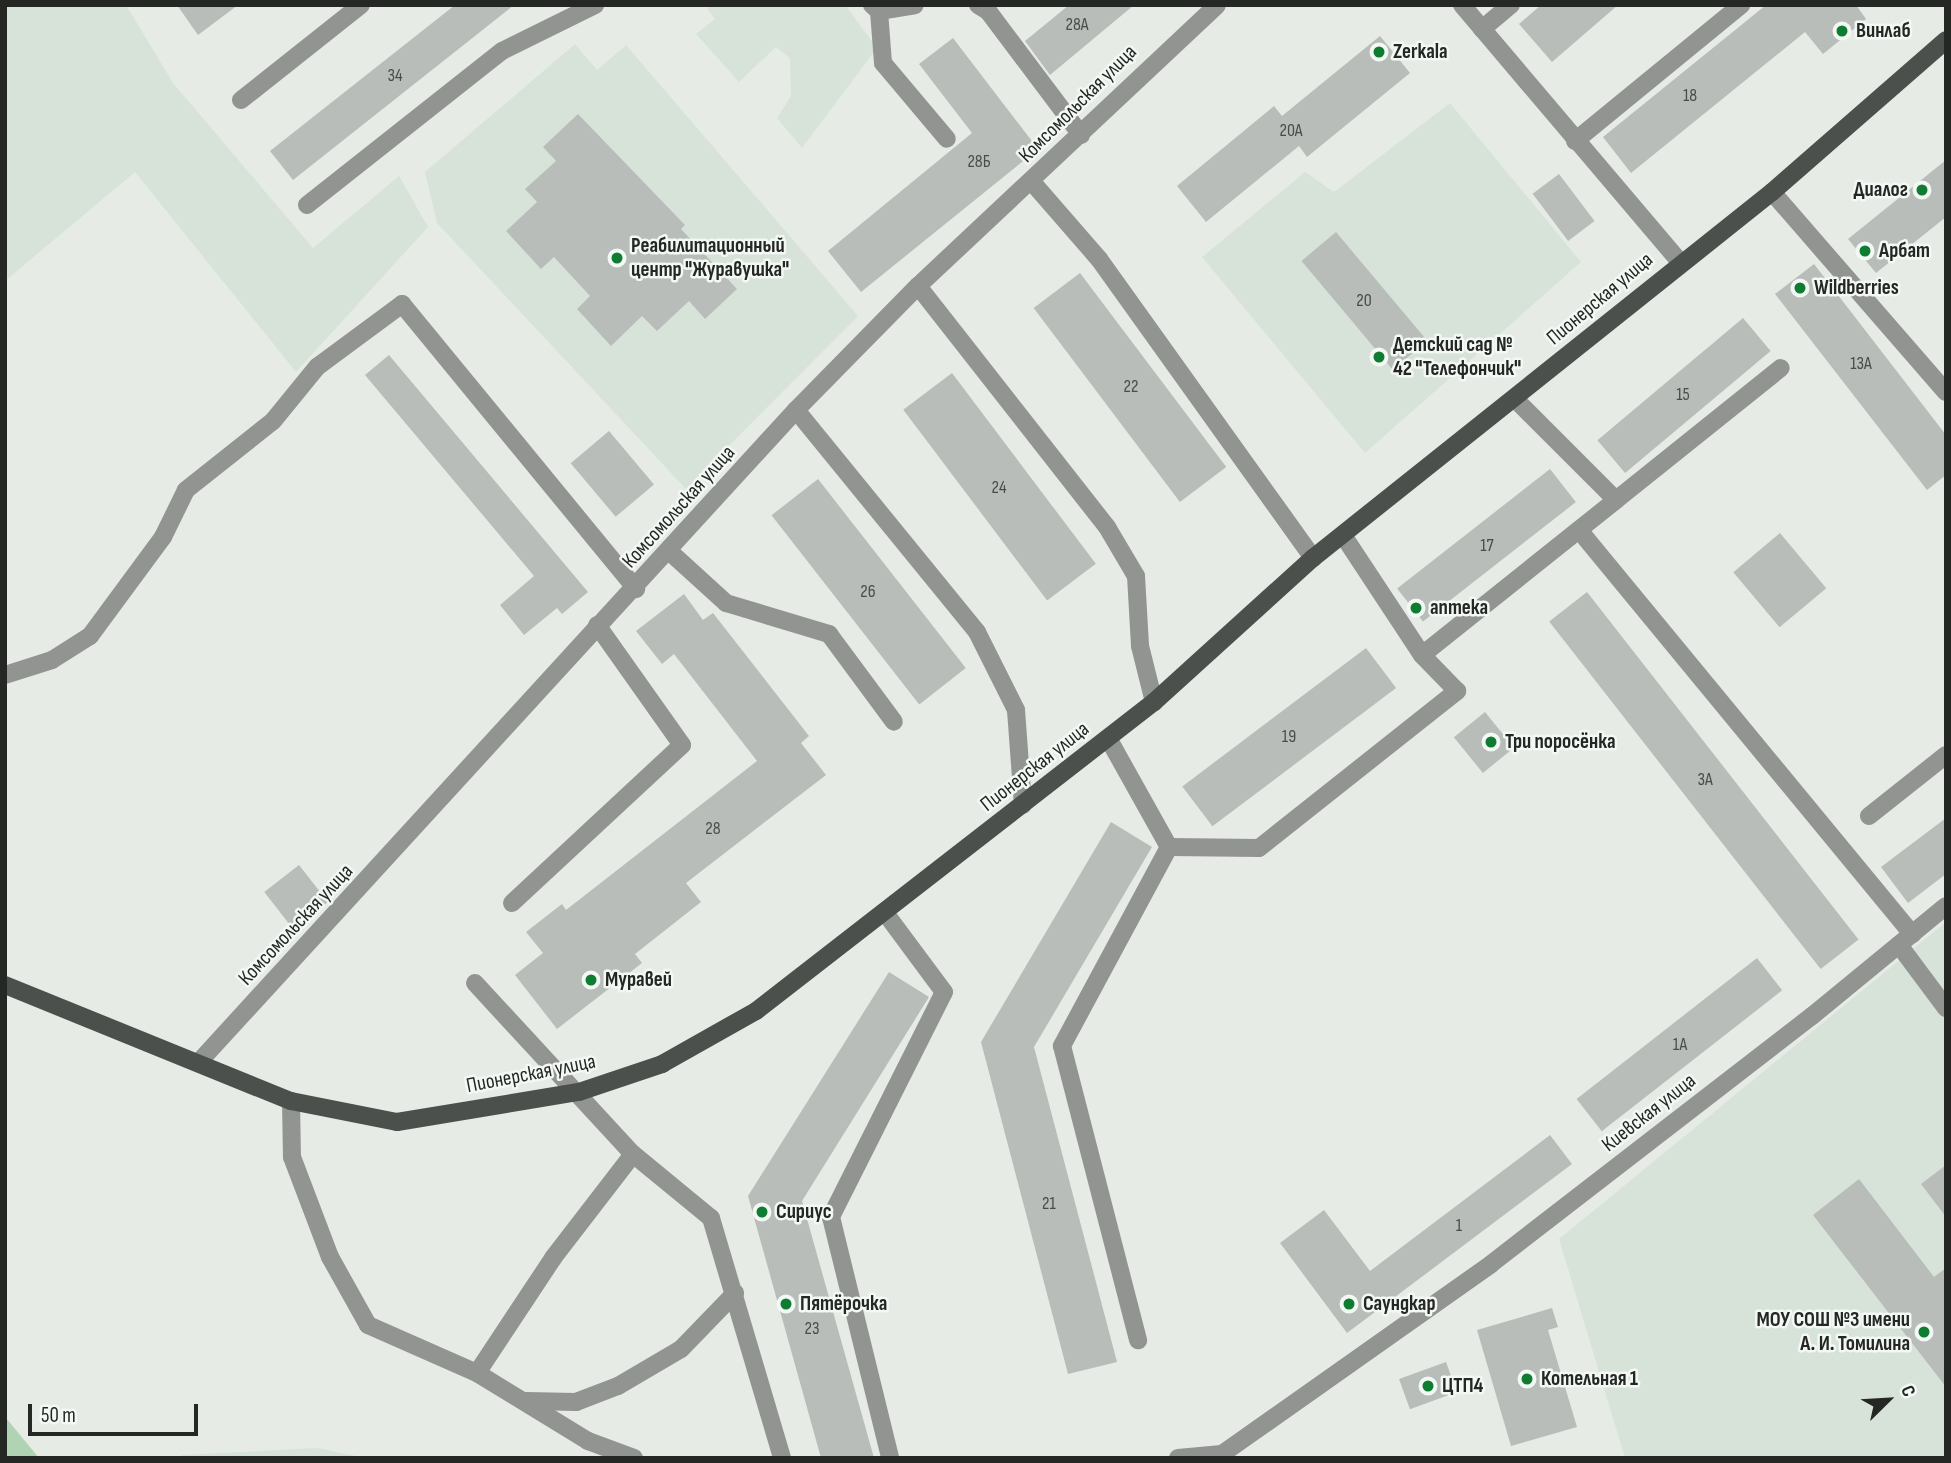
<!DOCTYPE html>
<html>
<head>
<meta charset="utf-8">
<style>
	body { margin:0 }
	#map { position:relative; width:1951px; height:1463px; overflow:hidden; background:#e6ebe6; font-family:"Sofia Sans Condensed",sans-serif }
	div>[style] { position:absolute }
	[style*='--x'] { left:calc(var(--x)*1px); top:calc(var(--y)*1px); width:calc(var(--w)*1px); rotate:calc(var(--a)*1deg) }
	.built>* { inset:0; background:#d7e3d8 }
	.green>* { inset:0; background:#afd3b3 }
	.building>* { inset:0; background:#b8bdb9; transform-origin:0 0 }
	.minor>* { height:18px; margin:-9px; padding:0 9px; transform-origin:9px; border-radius:9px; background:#929492 }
	.major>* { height:18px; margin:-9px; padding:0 9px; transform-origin:9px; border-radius:9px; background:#4c504c }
	.dots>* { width:19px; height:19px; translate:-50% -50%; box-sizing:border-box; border:4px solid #f3f8f4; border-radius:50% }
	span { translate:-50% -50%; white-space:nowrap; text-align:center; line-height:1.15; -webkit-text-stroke:5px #f3f8f4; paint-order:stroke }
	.number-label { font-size:18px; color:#4a4c4a }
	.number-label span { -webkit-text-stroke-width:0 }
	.poi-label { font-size:21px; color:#252725; font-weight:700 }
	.left { translate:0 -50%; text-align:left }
	.right { translate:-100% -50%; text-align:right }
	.street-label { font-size:21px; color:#252725 }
	.frame { position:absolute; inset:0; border:7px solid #252725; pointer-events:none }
	.north { position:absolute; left:1853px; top:1365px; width:70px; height:70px; -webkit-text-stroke:5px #f3f8f4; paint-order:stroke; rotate:66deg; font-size:19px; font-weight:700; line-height:28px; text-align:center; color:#252725 }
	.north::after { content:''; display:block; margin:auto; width:24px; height:32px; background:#252725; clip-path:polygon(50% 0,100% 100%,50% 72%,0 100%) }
	.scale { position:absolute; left:28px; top:1404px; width:170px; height:32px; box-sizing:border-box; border:4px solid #252725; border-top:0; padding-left:9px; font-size:21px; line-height:24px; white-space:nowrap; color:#252725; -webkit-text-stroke:5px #f3f8f4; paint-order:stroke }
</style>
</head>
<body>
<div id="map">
	<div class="built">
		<i style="clip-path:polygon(5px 5px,126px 5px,173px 83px,313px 248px,399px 176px,428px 227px,296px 372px,135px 172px,5px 281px)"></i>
		<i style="clip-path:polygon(711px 5px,845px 5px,877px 48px,802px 148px,777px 118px,791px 96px,790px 58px,776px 47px,739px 82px,696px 34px,715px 19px,707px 8px)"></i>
		<i style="clip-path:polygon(575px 44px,597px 70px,626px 45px,858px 316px,686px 489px,437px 223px,425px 172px)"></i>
		<i style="clip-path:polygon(1450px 103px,1581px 262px,1365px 453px,1202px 257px,1305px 172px,1334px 192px)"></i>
		<i style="clip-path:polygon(1946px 922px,1946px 1458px,1625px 1458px,1559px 1239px)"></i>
		<i style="clip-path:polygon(318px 1448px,365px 1458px,179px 1458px,182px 1455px)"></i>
	</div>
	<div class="green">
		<i style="clip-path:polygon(5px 1418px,6px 1418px,39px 1458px,5px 1458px)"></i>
	</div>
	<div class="building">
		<i style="clip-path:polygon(177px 5px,238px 5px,198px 35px)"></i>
		<i style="clip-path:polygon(455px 5px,514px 5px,293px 180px,270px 151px)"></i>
		<i style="clip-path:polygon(1069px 5px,1134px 5px,1050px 75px,1025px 41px)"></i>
		<i style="clip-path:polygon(1541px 5px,1618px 5px,1552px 62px,1519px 24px)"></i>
		<i style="clip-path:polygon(1766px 5px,1856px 5px,1866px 19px,1823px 54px,1805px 32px,1631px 173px,1603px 137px)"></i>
		<i style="clip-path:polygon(1380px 36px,1410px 73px,1307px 157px,1299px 146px,1206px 222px,1177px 186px,1274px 106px,1282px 116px)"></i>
		<i style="clip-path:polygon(953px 38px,1038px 149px,861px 292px,828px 251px,972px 133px,919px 64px)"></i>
		<i style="clip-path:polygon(578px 114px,685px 225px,681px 229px,737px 289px,705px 319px,689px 301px,657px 331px,642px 316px,611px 346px,577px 309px,590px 296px,554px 257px,541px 269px,506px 231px,537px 202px,525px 189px,556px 161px,543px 147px)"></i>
		<i style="clip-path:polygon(1946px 160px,1946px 217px,1876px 273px,1848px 239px)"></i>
		<i style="left:1559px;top:174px;width:59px;height:33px;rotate:53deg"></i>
		<i style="left:1336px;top:232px;width:142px;height:45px;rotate:50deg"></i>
		<i style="clip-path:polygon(1814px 264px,1946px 435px,1946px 475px,1927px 490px,1775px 294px)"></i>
		<i style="left:1080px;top:273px;width:243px;height:58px;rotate:53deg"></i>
		<i style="left:1743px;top:318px;width:43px;height:190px;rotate:50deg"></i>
		<i style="clip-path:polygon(389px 355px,588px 592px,562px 614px,557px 608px,524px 635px,500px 605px,534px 576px,365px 375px)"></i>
		<i style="left:952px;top:373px;width:239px;height:61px;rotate:53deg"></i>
		<i style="left:609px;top:431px;width:70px;height:50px;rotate:50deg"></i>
		<i style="left:1550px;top:469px;width:42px;height:194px;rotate:52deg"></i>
		<i style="left:818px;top:479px;width:240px;height:59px;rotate:52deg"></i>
		<i style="left:1780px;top:533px;width:72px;height:61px;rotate:50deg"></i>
		<i style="left:1587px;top:592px;width:441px;height:48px;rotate:52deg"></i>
		<i style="clip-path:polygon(684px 594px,703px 620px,713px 613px,809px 736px,801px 743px,826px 775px,686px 883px,701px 902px,635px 954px,642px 963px,557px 1029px,515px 975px,543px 953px,526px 932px,562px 904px,566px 910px,757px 761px,674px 654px,662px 664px,636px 631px)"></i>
		<i style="left:1366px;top:648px;width:50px;height:230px;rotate:53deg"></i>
		<i style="left:1485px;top:712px;width:46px;height:40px;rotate:51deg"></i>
		<i style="clip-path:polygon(1946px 818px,1946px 874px,1908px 903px,1881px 867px)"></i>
		<i style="clip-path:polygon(1111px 822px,1152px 847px,1034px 1047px,1117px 1362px,1068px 1374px,981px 1042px)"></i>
		<i style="left:299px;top:865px;width:47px;height:44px;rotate:52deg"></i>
		<i style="left:1757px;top:958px;width:41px;height:229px;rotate:52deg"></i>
		<i style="clip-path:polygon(889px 972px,929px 997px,802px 1201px,874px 1458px,821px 1458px,748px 1196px)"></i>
		<i style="clip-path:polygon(1550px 1135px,1572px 1164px,1347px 1333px,1280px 1243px,1324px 1210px,1370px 1271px)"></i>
		<i style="clip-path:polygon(1946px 1165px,1946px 1217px,1921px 1184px)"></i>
		<i style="clip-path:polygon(1859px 1179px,1934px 1277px,1946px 1268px,1946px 1387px,1813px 1215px)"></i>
		<i style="clip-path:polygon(1552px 1308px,1558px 1327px,1548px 1330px,1577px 1427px,1511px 1446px,1477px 1330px)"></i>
		<i style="left:1446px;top:1362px;width:32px;height:50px;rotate:70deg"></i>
	</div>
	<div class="minor">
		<i style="--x:872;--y:5;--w:9;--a:41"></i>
		<i style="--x:879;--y:11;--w:36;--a:-9"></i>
		<i style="--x:978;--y:5;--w:12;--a:31"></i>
		<i style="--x:988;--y:11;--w:155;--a:53.1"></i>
		<i style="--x:1462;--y:5;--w:337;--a:49.7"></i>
		<i style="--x:879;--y:11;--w:52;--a:85.6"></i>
		<i style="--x:883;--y:63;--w:99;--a:49.9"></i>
		<i style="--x:1482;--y:29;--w:38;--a:-40"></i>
		<i style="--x:241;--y:100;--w:153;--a:-38.4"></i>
		<i style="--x:1575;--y:141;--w:215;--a:-39.3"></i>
		<i style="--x:1032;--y:182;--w:102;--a:49"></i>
		<i style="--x:1099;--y:259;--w:368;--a:54.4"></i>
		<i style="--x:1772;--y:192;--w:265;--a:49"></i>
		<i style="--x:307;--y:205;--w:248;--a:-38.3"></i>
		<i style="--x:502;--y:51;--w:104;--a:-26.3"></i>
		<i style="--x:918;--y:286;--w:306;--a:51.9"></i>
		<i style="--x:1107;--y:527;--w:57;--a:59.4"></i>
		<i style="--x:1136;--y:576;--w:70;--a:86.7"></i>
		<i style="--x:1140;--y:646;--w:58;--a:76"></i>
		<i style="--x:796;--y:410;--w:286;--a:50.8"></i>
		<i style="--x:977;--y:632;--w:87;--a:63.4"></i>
		<i style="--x:1016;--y:710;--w:95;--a:85.8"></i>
		<i style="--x:1616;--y:500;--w:211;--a:-38.7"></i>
		<i style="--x:1579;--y:530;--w:524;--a:50.5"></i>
		<i style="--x:670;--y:552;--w:76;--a:42.3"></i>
		<i style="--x:726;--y:603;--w:108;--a:16.8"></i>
		<i style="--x:829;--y:634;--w:109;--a:53.5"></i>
		<i style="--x:1422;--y:655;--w:248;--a:-38.6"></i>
		<i style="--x:1616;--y:500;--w:143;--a:-135"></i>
		<i style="--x:5;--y:675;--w:49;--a:-17.7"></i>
		<i style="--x:52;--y:660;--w:45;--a:-32.3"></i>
		<i style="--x:90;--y:636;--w:123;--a:-53.6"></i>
		<i style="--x:163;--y:537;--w:52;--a:-63.9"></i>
		<i style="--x:186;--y:490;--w:111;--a:-38.4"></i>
		<i style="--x:273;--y:421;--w:70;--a:-50.8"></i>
		<i style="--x:317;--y:367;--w:106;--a:-36.5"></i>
		<i style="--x:402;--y:304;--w:369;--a:50.6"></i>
		<i style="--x:1108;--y:738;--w:125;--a:60.8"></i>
		<i style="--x:1169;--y:847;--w:226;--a:118.3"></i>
		<i style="--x:1062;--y:1046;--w:304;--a:75.5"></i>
		<i style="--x:1869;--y:816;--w:98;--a:-38.4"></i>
		<i style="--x:1169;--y:847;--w:90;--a:0.6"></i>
		<i style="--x:1259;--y:848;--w:253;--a:-38.4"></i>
		<i style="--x:1457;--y:691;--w:50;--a:-134.2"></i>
		<i style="--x:1422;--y:655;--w:144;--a:-123.4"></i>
		<i style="--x:512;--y:903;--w:232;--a:-42.9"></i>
		<i style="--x:682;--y:745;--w:147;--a:-125.3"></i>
		<i style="--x:886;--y:914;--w:97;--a:53.4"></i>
		<i style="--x:944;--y:992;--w:252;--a:116.7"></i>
		<i style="--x:831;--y:1217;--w:248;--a:76.2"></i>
		<i style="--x:1899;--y:945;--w:79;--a:53.3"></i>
		<i style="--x:475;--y:983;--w:233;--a:47.3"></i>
		<i style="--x:633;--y:1154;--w:101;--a:39.4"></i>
		<i style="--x:711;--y:1218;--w:250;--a:73.5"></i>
		<i style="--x:198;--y:1063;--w:885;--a:-47.52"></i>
		<i style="--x:796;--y:410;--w:174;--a:-45.5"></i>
		<i style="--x:918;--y:286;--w:410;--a:-43.2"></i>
		<i style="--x:291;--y:1101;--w:56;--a:89"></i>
		<i style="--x:292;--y:1157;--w:107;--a:69.2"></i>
		<i style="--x:330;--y:1257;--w:78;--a:60.8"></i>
		<i style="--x:368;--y:1325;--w:119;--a:23.8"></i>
		<i style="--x:477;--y:1373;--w:130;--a:31.5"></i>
		<i style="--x:588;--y:1441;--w:49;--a:20.3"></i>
		<i style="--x:477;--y:1373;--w:138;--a:-56.5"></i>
		<i style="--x:553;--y:1258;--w:131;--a:-52.4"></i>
		<i style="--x:527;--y:1401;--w:49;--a:1.2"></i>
		<i style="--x:576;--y:1402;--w:45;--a:-20.9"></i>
		<i style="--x:618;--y:1386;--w:73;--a:-30.4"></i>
		<i style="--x:681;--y:1349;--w:78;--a:-46"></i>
		<i style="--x:1178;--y:1458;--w:44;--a:-5.2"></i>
		<i style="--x:1222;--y:1454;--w:329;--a:-35.2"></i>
		<i style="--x:1491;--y:1264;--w:406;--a:-37.7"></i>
		<i style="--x:1812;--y:1016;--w:173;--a:-39.4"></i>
	</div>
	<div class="major">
		<i style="--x:5;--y:985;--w:309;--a:22.1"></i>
		<i style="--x:291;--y:1101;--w:108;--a:11.2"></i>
		<i style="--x:397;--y:1122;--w:184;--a:-9.4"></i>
		<i style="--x:579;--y:1092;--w:88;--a:-18.6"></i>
		<i style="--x:662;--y:1064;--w:108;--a:-29.4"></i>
		<i style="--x:756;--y:1011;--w:504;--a:-37.83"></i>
		<i style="--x:1154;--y:702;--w:215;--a:-42.2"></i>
		<i style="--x:1313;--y:558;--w:587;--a:-38.57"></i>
		<i style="--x:1772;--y:192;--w:231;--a:-41.1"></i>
	</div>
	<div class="dots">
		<i style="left:1842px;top:31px;background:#0e7d32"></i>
		<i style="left:1379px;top:52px;background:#0e7d32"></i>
		<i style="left:1922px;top:190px;background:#0e7d32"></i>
		<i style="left:1865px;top:251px;background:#0e7d32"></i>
		<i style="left:617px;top:258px;background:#0e7d32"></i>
		<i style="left:1800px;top:288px;background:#0e7d32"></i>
		<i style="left:1379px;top:357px;background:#0e7d32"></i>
		<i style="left:1416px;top:608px;background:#0e7d32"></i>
		<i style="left:1491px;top:742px;background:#0e7d32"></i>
		<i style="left:591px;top:980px;background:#0e7d32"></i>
		<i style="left:762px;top:1212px;background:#0e7d32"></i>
		<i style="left:786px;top:1304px;background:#0e7d32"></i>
		<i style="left:1349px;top:1304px;background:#0e7d32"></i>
		<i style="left:1924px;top:1332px;background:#0e7d32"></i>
		<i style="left:1527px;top:1379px;background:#0e7d32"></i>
		<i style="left:1428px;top:1386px;background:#0e7d32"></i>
	</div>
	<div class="number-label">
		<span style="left:1077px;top:25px">28А</span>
		<span style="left:395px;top:76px">34</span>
		<span style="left:1690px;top:96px">18</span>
		<span style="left:1291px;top:131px">20А</span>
		<span style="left:979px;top:162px">28Б</span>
		<span style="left:1364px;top:301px">20</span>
		<span style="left:1861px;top:364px">13А</span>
		<span style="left:1131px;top:387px">22</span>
		<span style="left:1683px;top:395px">15</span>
		<span style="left:999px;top:488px">24</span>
		<span style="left:1487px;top:546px">17</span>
		<span style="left:868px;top:592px">26</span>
		<span style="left:1289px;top:737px">19</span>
		<span style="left:1705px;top:780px">3А</span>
		<span style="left:713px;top:829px">28</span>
		<span style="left:1680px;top:1045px">1А</span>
		<span style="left:1049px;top:1204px">21</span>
		<span style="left:1459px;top:1226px">1</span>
		<span style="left:812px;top:1329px">23</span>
	</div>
	<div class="poi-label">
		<span class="left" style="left:1856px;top:31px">Винлаб</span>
		<span class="left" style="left:1393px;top:52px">Zerkala</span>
		<span class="right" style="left:1908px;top:190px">Диалог</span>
		<span class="left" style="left:631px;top:258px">Реабилитационный<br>центр "Журавушка"</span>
		<span class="left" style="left:1879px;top:251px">Арбат</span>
		<span class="left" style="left:1814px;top:288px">Wildberries</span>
		<span class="left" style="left:1393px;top:357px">Детский сад №<br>42 "Телефончик"</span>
		<span class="left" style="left:1430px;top:608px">аптека</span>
		<span class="left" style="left:1505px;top:742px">Три поросёнка</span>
		<span class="left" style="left:605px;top:980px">Муравей</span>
		<span class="left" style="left:776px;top:1212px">Сириус</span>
		<span class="left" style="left:800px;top:1304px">Пятёрочка</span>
		<span class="left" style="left:1363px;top:1304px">Саундкар</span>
		<span class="right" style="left:1910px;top:1332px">МОУ СОШ №3 имени<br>А. И. Томилина</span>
		<span class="left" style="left:1541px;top:1379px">Котельная 1</span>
		<span class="left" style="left:1442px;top:1386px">ЦТП4</span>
	</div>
	<div class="street-label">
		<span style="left:1078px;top:104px;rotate:-45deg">Комсомольская улица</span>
		<span style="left:1600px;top:299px;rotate:-40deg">Пионерская улица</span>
		<span style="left:679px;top:507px;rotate:-48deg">Комсомольская улица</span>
		<span style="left:1035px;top:767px;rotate:-38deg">Пионерская улица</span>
		<span style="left:296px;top:925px;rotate:-47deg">Комсомольская улица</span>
		<span style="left:531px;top:1074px;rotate:-11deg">Пионерская улица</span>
		<span style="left:1649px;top:1113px;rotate:-38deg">Киевская улица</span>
	</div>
	<div class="frame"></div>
	<div class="north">С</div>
	<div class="scale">50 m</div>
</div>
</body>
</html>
